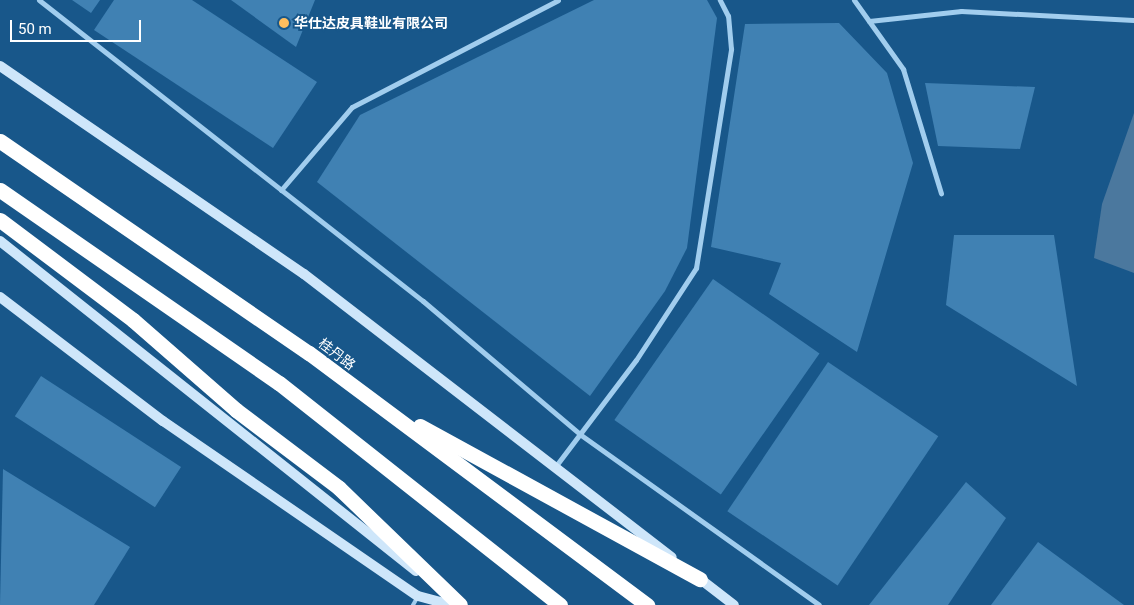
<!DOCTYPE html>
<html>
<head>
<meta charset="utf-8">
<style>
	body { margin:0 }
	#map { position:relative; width:1134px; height:605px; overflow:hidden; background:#18578a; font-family:Roboto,"Noto Sans SC",sans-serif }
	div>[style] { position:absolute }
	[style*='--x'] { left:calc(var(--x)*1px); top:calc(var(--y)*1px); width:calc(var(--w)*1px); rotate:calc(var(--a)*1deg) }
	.water>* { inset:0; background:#4b789e }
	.building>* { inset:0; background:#4081b3; transform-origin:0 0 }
	.lane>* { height:4px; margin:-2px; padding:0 2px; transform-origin:2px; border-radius:2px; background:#a1cdee }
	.street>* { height:5px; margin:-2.5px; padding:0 2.5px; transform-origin:2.5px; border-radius:2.5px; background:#a1cdee }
	.secondary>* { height:10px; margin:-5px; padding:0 5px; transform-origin:5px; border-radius:5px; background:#cee6fa }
	.highway>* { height:15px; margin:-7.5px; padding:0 7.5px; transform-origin:7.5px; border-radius:7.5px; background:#fff }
	.dots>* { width:14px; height:14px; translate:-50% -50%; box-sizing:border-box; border:2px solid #18578a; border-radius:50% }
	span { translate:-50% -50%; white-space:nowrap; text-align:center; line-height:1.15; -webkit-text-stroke:4px #18578a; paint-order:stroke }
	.poi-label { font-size:14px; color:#fff; font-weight:700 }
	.left { translate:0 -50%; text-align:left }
	.street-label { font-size:14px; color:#fff }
	.scale { position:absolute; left:10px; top:20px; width:131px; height:22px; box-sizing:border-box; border:2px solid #fff; border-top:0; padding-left:6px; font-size:15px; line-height:18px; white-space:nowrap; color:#fff; -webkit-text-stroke:4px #18578a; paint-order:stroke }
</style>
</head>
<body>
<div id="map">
	<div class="water">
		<i style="clip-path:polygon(1134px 113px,1134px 273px,1094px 258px,1102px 204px)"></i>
	</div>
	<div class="building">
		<i style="clip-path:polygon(72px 0,100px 0,91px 13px)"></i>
		<i style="clip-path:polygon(114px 0,192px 0,317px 82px,273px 148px,94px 30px)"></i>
		<i style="clip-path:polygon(231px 0,315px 0,296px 47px)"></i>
		<i style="clip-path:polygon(594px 0,707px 0,717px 18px,687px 248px,665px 291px,590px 396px,317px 182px,360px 115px)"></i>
		<i style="clip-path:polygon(839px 23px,887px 73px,913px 163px,857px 352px,769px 294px,781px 263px,711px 247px,745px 24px)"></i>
		<i style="clip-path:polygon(925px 83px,1035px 87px,1020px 149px,938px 146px)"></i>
		<i style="clip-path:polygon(954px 235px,1054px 235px,1077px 386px,946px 305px)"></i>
		<i style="left:713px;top:279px;width:130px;height:172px;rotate:35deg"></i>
		<i style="left:828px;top:362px;width:133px;height:180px;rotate:34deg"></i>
		<i style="left:41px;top:376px;width:167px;height:48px;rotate:33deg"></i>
		<i style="clip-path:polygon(3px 469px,130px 547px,94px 605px,0 605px)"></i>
		<i style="clip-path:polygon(966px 482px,1006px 518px,948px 605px,869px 605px)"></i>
		<i style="clip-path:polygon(1038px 542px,1124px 605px,991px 605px)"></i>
	</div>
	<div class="lane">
		<i style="--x:413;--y:605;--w:8;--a:-60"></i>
	</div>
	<div class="street">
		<i style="--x:39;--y:0;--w:488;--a:38.1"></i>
		<i style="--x:423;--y:301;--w:207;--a:40.3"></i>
		<i style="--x:581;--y:435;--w:292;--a:35.5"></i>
		<i style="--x:854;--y:0;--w:85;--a:54.6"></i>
		<i style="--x:903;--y:69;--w:130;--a:73"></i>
		<i style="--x:869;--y:21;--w:93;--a:-6.2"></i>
		<i style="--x:961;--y:11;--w:173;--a:3"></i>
		<i style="--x:281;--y:190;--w:109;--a:-49.5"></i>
		<i style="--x:352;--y:107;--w:232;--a:-27.4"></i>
		<i style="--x:555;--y:467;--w:134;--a:-52.9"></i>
		<i style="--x:636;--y:360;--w:110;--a:-56.9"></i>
		<i style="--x:696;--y:268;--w:222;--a:-80.9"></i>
		<i style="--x:731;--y:49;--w:33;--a:-95"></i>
		<i style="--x:728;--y:16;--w:18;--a:-117"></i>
	</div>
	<div class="secondary">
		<i style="--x:0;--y:66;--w:368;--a:34.4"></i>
		<i style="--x:304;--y:274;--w:464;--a:37.6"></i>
		<i style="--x:0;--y:241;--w:531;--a:38.42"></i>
		<i style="--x:0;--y:297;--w:205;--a:37.3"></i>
		<i style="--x:163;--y:421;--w:309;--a:34.5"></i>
		<i style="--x:418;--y:596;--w:34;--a:15"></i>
		<i style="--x:695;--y:575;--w:49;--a:37.6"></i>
	</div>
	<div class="highway">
		<i style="--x:0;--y:141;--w:375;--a:34.5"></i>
		<i style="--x:309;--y:353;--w:422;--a:36.7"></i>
		<i style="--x:0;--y:190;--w:339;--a:34.7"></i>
		<i style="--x:279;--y:383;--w:358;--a:38.3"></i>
		<i style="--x:0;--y:220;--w:166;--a:36.9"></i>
		<i style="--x:133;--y:320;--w:137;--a:41.1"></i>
		<i style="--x:236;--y:410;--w:129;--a:37.1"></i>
		<i style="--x:339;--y:488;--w:168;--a:44"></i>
		<i style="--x:420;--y:426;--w:319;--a:28.7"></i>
	</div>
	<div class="dots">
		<i style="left:284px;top:23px;background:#ffbe5e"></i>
	</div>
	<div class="poi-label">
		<span class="left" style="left:294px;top:23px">华仕达皮具鞋业有限公司</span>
	</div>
	<div class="street-label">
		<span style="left:337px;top:354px;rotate:37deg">桂丹路</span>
	</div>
	<div class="scale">50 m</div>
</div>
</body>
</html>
